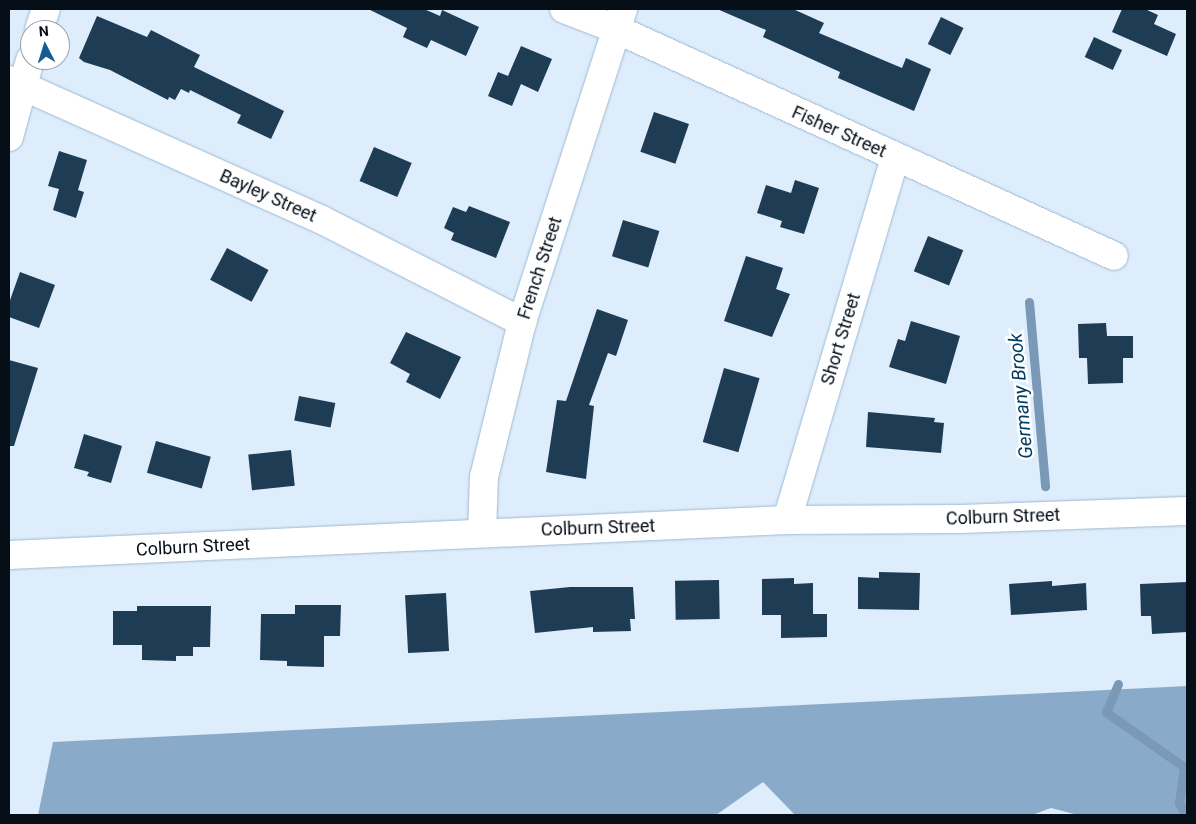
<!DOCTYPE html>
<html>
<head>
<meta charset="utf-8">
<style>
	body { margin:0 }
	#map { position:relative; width:1196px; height:824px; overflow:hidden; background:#ddedfc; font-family:Roboto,sans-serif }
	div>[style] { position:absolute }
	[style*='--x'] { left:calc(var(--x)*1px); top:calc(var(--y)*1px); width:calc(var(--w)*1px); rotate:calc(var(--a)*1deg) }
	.forest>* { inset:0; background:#8aaac9 }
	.stream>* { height:9px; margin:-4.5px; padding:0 4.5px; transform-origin:4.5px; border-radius:4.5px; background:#7999b7 }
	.building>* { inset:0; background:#1f3c55; transform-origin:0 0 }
	.roads { filter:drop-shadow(0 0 1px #9eb9d1) drop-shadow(0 0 1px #9eb9d1) }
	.minor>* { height:28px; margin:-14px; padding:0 14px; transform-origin:14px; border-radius:14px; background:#fff }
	span { translate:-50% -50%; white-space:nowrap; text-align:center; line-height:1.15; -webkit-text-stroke:5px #fff; paint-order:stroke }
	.street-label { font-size:18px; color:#060f18 }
	.water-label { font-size:19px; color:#013b62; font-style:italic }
	.frame { position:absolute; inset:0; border:10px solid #060f18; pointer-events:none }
	.north { position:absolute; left:20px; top:20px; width:50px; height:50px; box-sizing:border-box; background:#fff; border:1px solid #9b9fa3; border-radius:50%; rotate:355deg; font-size:14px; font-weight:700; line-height:20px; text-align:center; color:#060f18 }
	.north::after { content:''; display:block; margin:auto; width:18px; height:22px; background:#165c91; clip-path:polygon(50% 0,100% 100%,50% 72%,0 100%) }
</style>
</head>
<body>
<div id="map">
	<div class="forest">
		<i style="clip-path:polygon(1187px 686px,1187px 815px,1078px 815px,1051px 808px,1032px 815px,795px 815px,763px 782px,716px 815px,38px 815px,53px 742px)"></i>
	</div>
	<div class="stream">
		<i style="--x:1029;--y:302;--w:185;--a:85"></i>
		<i style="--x:1118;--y:684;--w:30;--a:113"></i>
		<i style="--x:1106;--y:712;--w:95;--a:35.2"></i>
		<i style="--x:1184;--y:767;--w:36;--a:98"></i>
		<i style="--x:1179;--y:803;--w:14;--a:60"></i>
	</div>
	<div class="building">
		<i style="clip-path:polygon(368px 9px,424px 9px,440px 16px,442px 10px,479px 27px,466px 56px,431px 40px,427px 48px,403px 37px,407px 28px)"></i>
		<i style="clip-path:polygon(717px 9px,793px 9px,824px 23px,819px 33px,902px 68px,906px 58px,931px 69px,914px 111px,838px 78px,840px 72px,763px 37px,766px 30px)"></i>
		<i style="clip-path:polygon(1122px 9px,1145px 9px,1158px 15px,1154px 24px,1176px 34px,1167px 56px,1112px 32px)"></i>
		<i style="clip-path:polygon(97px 16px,147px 37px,151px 30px,200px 55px,194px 67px,284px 111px,271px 139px,237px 123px,241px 115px,190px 90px,189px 93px,181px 89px,175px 100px,169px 97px,168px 100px,110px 70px,84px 62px,79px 58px)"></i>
		<i style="left:941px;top:17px;width:25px;height:30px;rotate:26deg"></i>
		<i style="left:1094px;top:37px;width:31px;height:22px;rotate:25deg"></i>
		<i style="clip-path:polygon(521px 46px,552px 59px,538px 92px,521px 84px,512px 106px,488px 96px,498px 72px,508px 76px)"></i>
		<i style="left:654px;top:112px;width:37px;height:42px;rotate:19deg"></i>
		<i style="left:374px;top:147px;width:41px;height:37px;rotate:23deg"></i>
		<i style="clip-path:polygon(59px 151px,87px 160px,78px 190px,84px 192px,76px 218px,53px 210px,59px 189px,48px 186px)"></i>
		<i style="clip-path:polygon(795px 180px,819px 188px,804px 234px,780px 227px,782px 221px,757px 213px,766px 185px,791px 193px)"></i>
		<i style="clip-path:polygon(469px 206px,510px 222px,496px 258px,451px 240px,454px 233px,444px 228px,453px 207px,466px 212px)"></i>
		<i style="left:623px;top:220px;width:38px;height:38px;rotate:17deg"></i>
		<i style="left:928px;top:236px;width:38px;height:38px;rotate:22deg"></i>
		<i style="left:227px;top:248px;width:47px;height:36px;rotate:28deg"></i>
		<i style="clip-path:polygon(746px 256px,783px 268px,776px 289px,790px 294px,772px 337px,724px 321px)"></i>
		<i style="clip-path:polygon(20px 272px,55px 285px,39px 328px,9px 317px,9px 303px)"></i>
		<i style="clip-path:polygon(597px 309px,628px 320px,616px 356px,608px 353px,589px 405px,594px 406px,586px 479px,546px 472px,557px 400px,566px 401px)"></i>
		<i style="clip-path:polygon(911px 321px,960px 336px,946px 384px,889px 367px,898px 339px,905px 341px)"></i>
		<i style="clip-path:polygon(1106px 323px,1107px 336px,1133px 336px,1133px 358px,1123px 358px,1123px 383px,1088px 384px,1087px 358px,1079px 358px,1078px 324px)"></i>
		<i style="clip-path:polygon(406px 332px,461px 357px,440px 399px,406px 382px,410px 374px,390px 363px)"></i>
		<i style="clip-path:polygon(9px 360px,38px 368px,14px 446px,9px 446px)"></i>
		<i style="left:724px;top:368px;width:37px;height:77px;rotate:16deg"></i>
		<i style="left:299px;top:396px;width:37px;height:25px;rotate:11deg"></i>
		<i style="clip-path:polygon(868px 412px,935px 418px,934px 422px,944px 423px,941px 453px,866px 447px)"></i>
		<i style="clip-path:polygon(84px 434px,122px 446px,111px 483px,87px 476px,89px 472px,74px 468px)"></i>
		<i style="left:156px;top:441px;width:57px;height:33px;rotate:16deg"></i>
		<i style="left:291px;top:450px;width:36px;height:43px;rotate:84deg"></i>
		<i style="clip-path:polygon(879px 572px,920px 573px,919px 610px,858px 609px,858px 577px,879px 578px)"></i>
		<i style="clip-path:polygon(794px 578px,794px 584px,813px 583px,813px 614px,827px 614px,827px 637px,781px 638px,781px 615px,762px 615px,762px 579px)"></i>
		<i style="left:719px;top:580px;width:39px;height:44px;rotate:89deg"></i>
		<i style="clip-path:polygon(1052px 581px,1052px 586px,1086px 583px,1087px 610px,1011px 615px,1009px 584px)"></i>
		<i style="clip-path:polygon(1187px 582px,1187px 632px,1152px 634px,1151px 616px,1141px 616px,1140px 584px)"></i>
		<i style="clip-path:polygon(570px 587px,633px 587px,635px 619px,630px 619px,631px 631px,593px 632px,593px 627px,535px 633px,530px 591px)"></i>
		<i style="left:446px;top:593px;width:58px;height:41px;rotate:87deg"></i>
		<i style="clip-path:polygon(295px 605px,341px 605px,340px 636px,324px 636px,324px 667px,287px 666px,287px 661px,260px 660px,261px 614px,295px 614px)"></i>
		<i style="clip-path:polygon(137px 606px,211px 606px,210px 647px,193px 647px,193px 656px,176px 656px,176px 661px,142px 660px,142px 645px,113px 645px,113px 611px,137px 611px)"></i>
	</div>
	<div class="roads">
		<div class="minor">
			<i style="--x:564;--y:9;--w:56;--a:21"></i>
			<i style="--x:616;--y:29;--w:547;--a:24.5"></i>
			<i style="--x:39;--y:30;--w:22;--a:-72"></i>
			<i style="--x:9;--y:80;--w:343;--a:24.1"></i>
			<i style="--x:322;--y:220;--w:225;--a:27"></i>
			<i style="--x:9;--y:137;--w:80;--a:-74.7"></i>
			<i style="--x:787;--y:520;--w:379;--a:-73.4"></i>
			<i style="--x:482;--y:533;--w:56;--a:-88"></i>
			<i style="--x:484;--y:477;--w:160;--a:-76.2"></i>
			<i style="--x:522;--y:322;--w:329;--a:-72.1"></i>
			<i style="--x:9;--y:555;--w:779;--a:-2.58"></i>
			<i style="--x:787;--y:520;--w:173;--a:-0.3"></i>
			<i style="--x:960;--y:519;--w:227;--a:-2"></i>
		</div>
	</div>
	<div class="street-label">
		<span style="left:839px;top:132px;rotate:24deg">Fisher Street</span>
		<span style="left:268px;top:196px;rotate:24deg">Bayley Street</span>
		<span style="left:540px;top:268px;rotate:-72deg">French Street</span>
		<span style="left:841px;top:339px;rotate:-73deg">Short Street</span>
		<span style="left:1003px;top:517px;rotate:-2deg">Colburn Street</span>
		<span style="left:598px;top:528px;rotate:-2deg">Colburn Street</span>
		<span style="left:193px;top:547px;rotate:-3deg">Colburn Street</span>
	</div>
	<div class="water-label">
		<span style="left:1021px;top:396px;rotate:-95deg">Germany Brook</span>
	</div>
	<div class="frame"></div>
	<div class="north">N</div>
</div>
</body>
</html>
